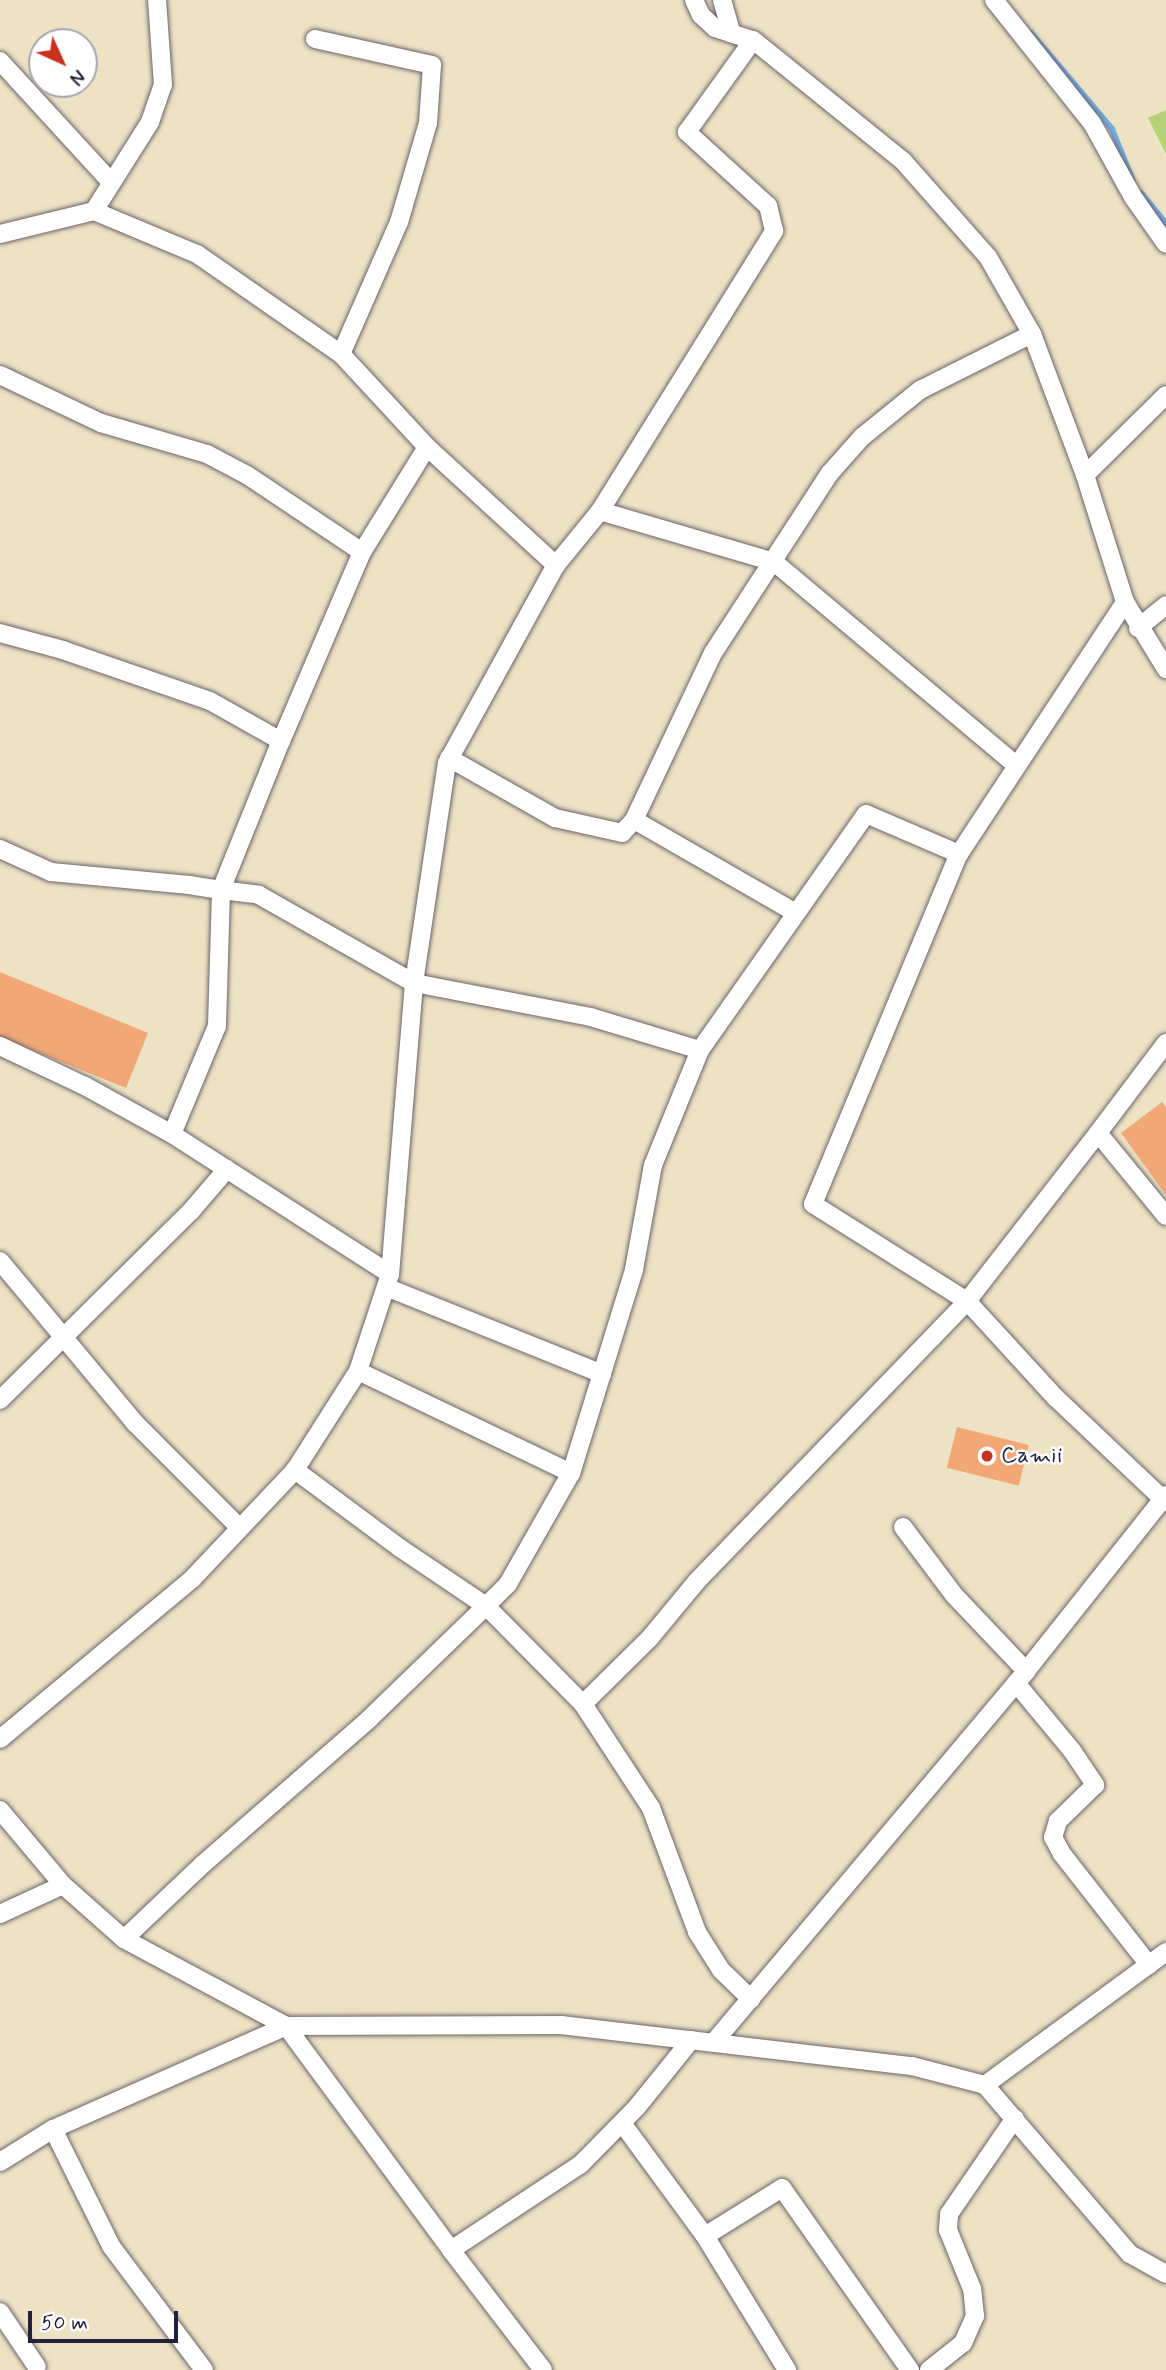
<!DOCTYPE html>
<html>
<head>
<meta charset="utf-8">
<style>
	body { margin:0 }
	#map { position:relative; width:1166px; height:2370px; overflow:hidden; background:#eee2c4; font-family:Mynerve,sans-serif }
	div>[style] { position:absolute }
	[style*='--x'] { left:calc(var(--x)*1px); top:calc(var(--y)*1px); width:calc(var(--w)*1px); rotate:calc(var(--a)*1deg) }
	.green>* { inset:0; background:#b5d279 }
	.stream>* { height:6px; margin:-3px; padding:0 3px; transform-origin:3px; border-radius:3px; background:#73ace2 }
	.building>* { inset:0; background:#f1a776; transform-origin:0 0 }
	.roads { filter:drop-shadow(0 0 2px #69656b) drop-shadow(0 0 2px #69656b) }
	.street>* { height:18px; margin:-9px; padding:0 9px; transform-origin:9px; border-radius:9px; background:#fff }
	.dots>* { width:19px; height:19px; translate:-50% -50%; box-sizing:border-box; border:4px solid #fff; border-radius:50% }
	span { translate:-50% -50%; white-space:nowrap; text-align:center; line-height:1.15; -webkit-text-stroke:5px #fff; paint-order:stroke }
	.poi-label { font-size:23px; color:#22223b }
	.left { translate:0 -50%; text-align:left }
	.north { position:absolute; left:28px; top:28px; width:70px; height:70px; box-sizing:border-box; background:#fff; border:2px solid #a7a7b1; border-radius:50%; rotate:135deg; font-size:19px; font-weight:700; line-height:28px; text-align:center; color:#22223b }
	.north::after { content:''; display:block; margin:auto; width:24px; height:32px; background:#c8321e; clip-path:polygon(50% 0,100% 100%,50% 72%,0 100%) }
	.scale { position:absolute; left:28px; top:2311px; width:150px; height:32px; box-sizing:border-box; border:4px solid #22223b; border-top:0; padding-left:9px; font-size:21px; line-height:24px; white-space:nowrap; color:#22223b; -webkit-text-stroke:5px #fff; paint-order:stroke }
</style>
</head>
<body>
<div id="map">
	<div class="green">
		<i style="clip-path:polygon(1166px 110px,1166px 154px,1148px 118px)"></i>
	</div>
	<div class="stream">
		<i style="--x:1031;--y:33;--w:126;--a:49.8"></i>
		<i style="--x:1112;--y:129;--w:56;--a:68"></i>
		<i style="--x:1141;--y:193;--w:40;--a:51"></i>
	</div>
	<div class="building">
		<i style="clip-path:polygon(0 972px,148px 1033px,126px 1088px,0 1037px)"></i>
		<i style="clip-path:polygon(1162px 1102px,1166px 1107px,1166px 1195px,1121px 1133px)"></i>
		<i style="left:957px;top:1427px;width:74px;height:42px;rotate:14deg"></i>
	</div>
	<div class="roads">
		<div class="street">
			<i style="--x:694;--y:0;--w:17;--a:65"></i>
			<i style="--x:701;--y:15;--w:19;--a:43"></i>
			<i style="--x:715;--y:28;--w:40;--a:18"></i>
			<i style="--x:753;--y:40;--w:193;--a:38.9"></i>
			<i style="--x:903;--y:161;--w:128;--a:48.5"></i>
			<i style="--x:988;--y:257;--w:89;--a:60.3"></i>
			<i style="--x:1032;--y:334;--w:151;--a:69.4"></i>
			<i style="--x:1085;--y:475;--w:133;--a:72.5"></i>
			<i style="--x:1125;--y:602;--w:79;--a:58.5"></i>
			<i style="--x:722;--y:0;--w:35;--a:74"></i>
			<i style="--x:994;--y:0;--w:157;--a:51.5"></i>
			<i style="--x:1092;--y:123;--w:85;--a:61"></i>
			<i style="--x:1133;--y:197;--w:57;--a:54.9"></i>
			<i style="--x:315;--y:39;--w:120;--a:12.5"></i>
			<i style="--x:432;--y:65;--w:58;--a:93.9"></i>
			<i style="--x:428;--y:123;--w:103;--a:106.3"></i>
			<i style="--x:399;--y:222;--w:144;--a:113.7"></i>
			<i style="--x:0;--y:61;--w:164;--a:47.5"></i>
			<i style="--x:94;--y:211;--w:105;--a:-57.8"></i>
			<i style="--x:150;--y:122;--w:39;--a:-71"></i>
			<i style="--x:163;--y:85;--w:85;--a:-94"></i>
			<i style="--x:0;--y:234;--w:97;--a:-13.7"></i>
			<i style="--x:94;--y:211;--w:112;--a:22.7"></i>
			<i style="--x:197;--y:254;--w:175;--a:34.8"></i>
			<i style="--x:341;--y:354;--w:127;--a:47.2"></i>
			<i style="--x:427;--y:447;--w:175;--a:42.5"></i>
			<i style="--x:0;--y:375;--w:112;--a:25.4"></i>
			<i style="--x:101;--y:423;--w:110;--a:16.3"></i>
			<i style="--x:207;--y:454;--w:45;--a:27.7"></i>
			<i style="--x:247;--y:475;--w:138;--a:33.8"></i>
			<i style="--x:362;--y:552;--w:206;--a:113.2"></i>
			<i style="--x:281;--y:741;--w:81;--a:-150.6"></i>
			<i style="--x:210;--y:701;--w:156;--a:-160.9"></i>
			<i style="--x:63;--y:650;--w:65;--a:-164.9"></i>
			<i style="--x:1085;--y:475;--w:114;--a:-44.6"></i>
			<i style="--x:600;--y:511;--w:330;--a:-58.1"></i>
			<i style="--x:774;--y:231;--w:26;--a:-103"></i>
			<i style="--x:768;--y:206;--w:110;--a:-137.6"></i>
			<i style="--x:687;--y:132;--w:113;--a:-54.3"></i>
			<i style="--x:362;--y:552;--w:123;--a:-58.2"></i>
			<i style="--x:1138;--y:628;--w:36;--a:-39"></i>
			<i style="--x:449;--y:758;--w:122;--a:29.5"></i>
			<i style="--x:555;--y:818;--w:69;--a:12.6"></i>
			<i style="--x:622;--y:833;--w:18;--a:-47"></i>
			<i style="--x:0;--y:849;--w:56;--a:24.3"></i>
			<i style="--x:51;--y:872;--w:139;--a:5.4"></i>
			<i style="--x:189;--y:885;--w:32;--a:9"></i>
			<i style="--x:221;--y:890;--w:38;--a:7"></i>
			<i style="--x:259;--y:895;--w:178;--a:29.6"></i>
			<i style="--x:414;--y:983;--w:292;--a:94.7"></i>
			<i style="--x:390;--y:1274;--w:259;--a:-147.3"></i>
			<i style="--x:172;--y:1134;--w:117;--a:-67.4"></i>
			<i style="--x:217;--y:1026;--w:136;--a:-88.3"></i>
			<i style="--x:221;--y:890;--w:161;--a:-68.1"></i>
			<i style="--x:959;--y:854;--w:101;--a:-156.7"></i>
			<i style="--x:866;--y:814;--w:289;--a:125.1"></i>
			<i style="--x:700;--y:1050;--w:114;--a:-163.2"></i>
			<i style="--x:591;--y:1017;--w:180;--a:-169.1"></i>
			<i style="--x:414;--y:983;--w:222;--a:-81.5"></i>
			<i style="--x:447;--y:763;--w:226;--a:-61.2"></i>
			<i style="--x:556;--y:565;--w:70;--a:-50.8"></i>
			<i style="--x:600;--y:511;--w:181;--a:16.3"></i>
			<i style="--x:774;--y:562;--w:314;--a:40"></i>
			<i style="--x:796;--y:913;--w:187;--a:-150.1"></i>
			<i style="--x:634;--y:820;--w:185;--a:-64.7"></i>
			<i style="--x:713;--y:653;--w:215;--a:-57"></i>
			<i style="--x:830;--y:473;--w:48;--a:-48.4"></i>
			<i style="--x:862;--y:437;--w:75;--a:-39"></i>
			<i style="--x:920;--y:390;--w:125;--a:-26.6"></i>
			<i style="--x:1166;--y:1043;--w:113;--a:127.1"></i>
			<i style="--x:1098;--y:1133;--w:107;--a:50.7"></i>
			<i style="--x:0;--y:1046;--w:94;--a:25.2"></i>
			<i style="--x:85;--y:1086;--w:99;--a:28.9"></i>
			<i style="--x:700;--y:1050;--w:124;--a:112.2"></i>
			<i style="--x:653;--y:1165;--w:107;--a:100.3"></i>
			<i style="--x:634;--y:1270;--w:213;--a:107.2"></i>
			<i style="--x:571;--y:1473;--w:128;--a:119.6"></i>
			<i style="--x:508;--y:1584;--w:31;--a:135"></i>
			<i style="--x:486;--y:1606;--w:138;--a:45.3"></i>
			<i style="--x:583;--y:1704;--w:93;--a:-44.6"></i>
			<i style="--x:649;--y:1639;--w:75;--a:-50.4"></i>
			<i style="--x:697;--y:1581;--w:389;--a:-46"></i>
			<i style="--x:967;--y:1301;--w:132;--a:47.5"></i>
			<i style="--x:1056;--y:1398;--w:151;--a:43.4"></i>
			<i style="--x:1098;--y:1133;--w:213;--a:127.9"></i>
			<i style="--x:967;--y:1301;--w:182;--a:-147.8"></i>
			<i style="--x:813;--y:1204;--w:379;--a:-67.4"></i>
			<i style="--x:959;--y:854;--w:302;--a:-56.6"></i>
			<i style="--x:0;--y:1261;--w:211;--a:50.2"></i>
			<i style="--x:135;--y:1423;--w:148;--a:45"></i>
			<i style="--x:386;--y:1287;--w:233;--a:21.9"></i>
			<i style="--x:358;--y:1371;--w:236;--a:25.6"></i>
			<i style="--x:0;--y:1400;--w:269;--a:-44.7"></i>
			<i style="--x:191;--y:1211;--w:55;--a:-49.4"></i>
			<i style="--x:903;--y:1527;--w:85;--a:53.1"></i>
			<i style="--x:954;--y:1595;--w:105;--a:46.5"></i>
			<i style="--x:1016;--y:1683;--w:89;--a:50.4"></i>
			<i style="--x:1073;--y:1752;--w:40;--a:56"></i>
			<i style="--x:1095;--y:1785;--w:52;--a:135.8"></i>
			<i style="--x:1058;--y:1821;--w:17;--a:107"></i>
			<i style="--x:1053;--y:1837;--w:19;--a:62"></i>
			<i style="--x:1062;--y:1854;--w:141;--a:51.9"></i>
			<i style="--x:583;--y:1704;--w:124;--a:56.8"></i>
			<i style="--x:651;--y:1808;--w:132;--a:69.6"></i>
			<i style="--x:697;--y:1932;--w:45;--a:57.7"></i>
			<i style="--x:721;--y:1970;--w:42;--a:44"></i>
			<i style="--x:0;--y:1739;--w:251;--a:-39.8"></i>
			<i style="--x:193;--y:1578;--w:149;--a:-46.6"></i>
			<i style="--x:295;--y:1470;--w:117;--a:-57.5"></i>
			<i style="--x:358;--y:1371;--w:102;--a:-71.7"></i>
			<i style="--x:0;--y:1810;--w:98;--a:50"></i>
			<i style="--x:63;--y:1885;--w:81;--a:41.5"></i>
			<i style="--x:124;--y:1939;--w:184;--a:28.2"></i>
			<i style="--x:286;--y:2026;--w:278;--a:53.6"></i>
			<i style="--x:451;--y:2250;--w:156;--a:-33.5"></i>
			<i style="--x:581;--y:2164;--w:80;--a:-45.5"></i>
			<i style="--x:637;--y:2107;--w:86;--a:-51.1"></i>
			<i style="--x:0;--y:1914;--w:69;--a:-24.7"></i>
			<i style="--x:124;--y:1939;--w:109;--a:-43.5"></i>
			<i style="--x:203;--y:1864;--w:220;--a:-41.1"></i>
			<i style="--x:369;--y:1719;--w:163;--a:-44"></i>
			<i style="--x:486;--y:1606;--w:104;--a:-146"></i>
			<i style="--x:400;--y:1548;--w:131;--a:-143.4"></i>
			<i style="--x:714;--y:2042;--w:485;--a:-49.9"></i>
			<i style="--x:1026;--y:1671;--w:225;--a:-51.5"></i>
			<i style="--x:985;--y:2085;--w:225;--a:-36.3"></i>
			<i style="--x:622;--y:2123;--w:140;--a:53.7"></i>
			<i style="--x:705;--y:2236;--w:157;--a:58.5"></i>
			<i style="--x:53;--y:2129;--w:131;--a:63.6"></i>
			<i style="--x:111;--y:2246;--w:155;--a:53.1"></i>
			<i style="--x:0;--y:2162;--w:62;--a:-31.9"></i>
			<i style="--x:53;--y:2129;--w:255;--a:-23.8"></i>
			<i style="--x:286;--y:2026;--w:275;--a:-0.2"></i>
			<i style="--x:561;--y:2025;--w:353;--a:6.7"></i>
			<i style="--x:912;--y:2066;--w:75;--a:14.6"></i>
			<i style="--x:985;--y:2085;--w:223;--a:49.4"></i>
			<i style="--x:1130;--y:2254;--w:41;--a:29.1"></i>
			<i style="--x:705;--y:2236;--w:91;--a:-31.9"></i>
			<i style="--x:782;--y:2188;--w:223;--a:54.9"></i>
			<i style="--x:451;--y:2250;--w:151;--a:52.5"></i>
			<i style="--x:0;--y:2312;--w:66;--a:56.1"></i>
			<i style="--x:929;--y:2370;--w:43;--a:-38.5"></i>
			<i style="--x:963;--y:2343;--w:30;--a:-66"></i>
			<i style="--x:975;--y:2316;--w:27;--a:-96"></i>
			<i style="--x:972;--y:2289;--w:64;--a:-112.1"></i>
			<i style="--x:948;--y:2230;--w:16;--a:-86"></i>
			<i style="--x:949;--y:2214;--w:116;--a:-55.5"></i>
		</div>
	</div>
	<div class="dots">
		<i style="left:987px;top:1456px;background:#c8321e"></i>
	</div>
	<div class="poi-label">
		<span class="left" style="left:1001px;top:1456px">Camii</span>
	</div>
	<div class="north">N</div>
	<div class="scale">50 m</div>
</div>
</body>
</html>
